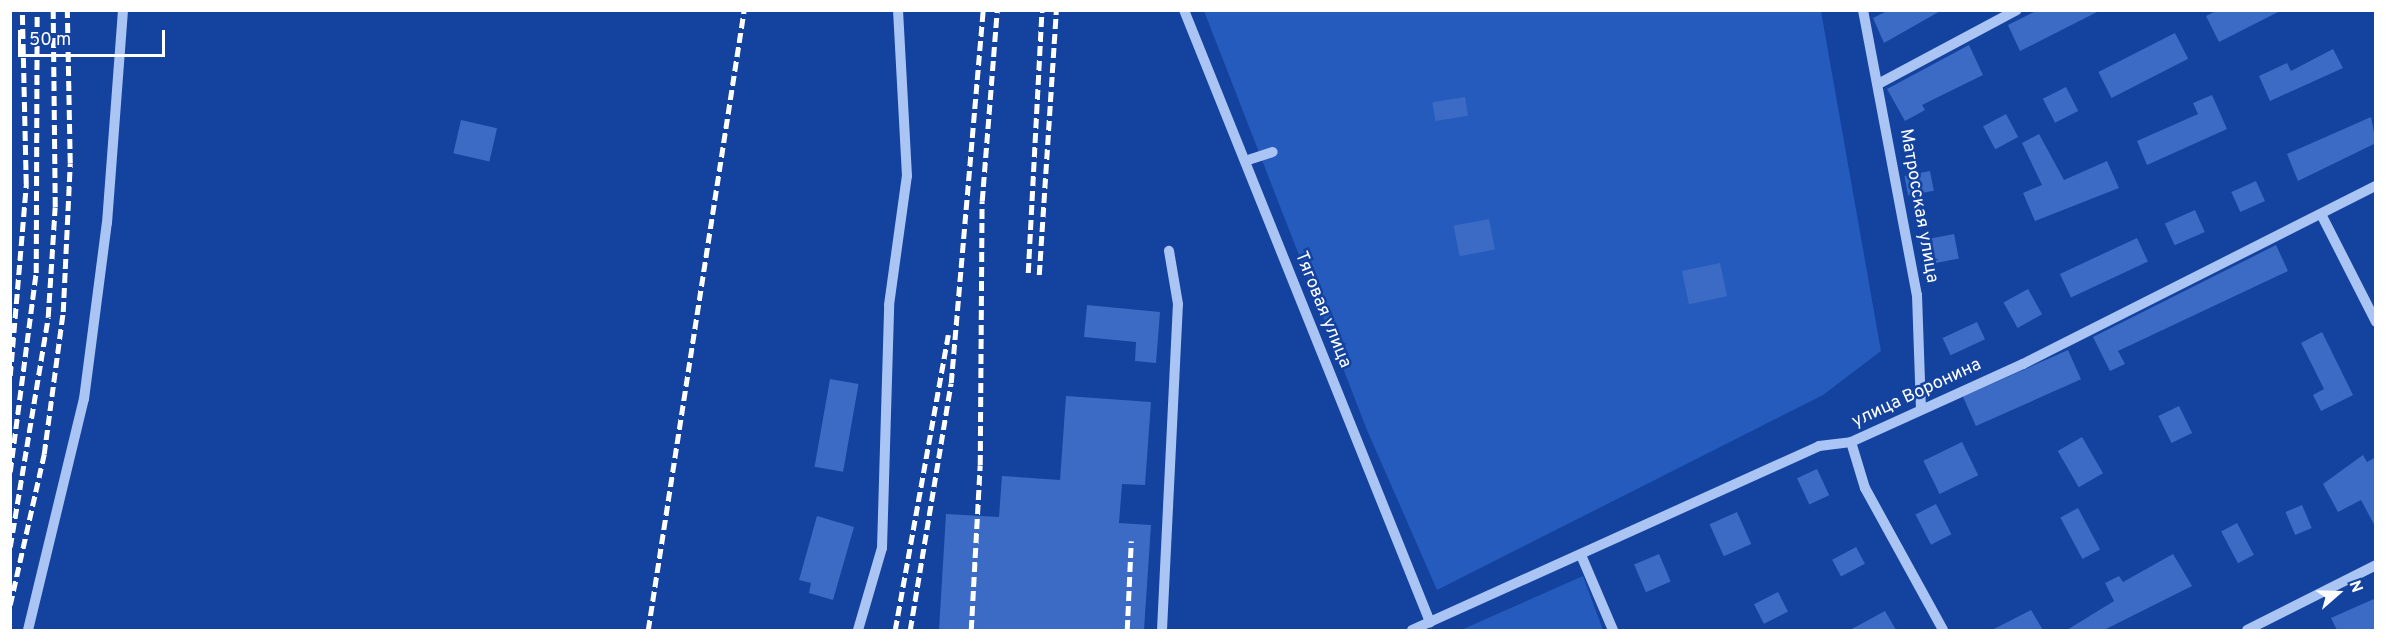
<!DOCTYPE html>
<html>
<head>
<meta charset="utf-8">
<style>
	body { margin:0 }
	#map { position:relative; width:2386px; height:641px; overflow:hidden; background:#13429f; font-family:Overpass,sans-serif }
	div>[style] { position:absolute }
	[style*='--x'] { left:calc(var(--x)*1px); top:calc(var(--y)*1px); width:calc(var(--w)*1px); rotate:calc(var(--a)*1deg) }
	.green>* { inset:0; background:#255bbd }
	.building>* { inset:0; background:#3c6bc6; transform-origin:0 0 }
	.minor>* { height:10px; margin:-5px; padding:0 5px; transform-origin:5px; border-radius:5px; background:#aac4f4 }
	.rail>* { height:4.5px; margin-top:-2.25px; transform-origin:0; background:repeating-linear-gradient(90deg,#fff 0 10px,transparent 0 14.5px) }
	span { translate:-50% -50%; white-space:nowrap; text-align:center; line-height:1.15; -webkit-text-stroke:5px #13429f; paint-order:stroke }
	.street-label { font-size:18px; color:#fff }
	.frame { position:absolute; inset:0; border:12px solid #fff; pointer-events:none }
	.north { position:absolute; left:2308px; top:563px; width:60px; height:60px; -webkit-text-stroke:4px #13429f; paint-order:stroke; rotate:70deg; font-size:16px; font-weight:700; line-height:24px; text-align:center; color:#fff }
	.north::after { content:''; display:block; margin:auto; width:21px; height:27px; background:#fff; clip-path:polygon(50% 0,100% 100%,50% 72%,0 100%) }
	.scale { position:absolute; left:18px; top:30px; width:147px; height:27px; box-sizing:border-box; border:3px solid #fff; border-top:0; padding-left:8px; font-size:18px; line-height:21px; white-space:nowrap; color:#fff; -webkit-text-stroke:4px #13429f; paint-order:stroke }
</style>
</head>
<body>
<div id="map">
	<div class="green">
		<i style="clip-path:polygon(1204px 11px,1821px 11px,1881px 351px,1823px 395px,1437px 590px,1367px 430px)"></i>
		<i style="clip-path:polygon(1583px 576px,1603px 630px,1461px 630px)"></i>
	</div>
	<div class="building">
		<i style="clip-path:polygon(1889px 10px,1942px 10px,1884px 43px,1873px 18px)"></i>
		<i style="clip-path:polygon(2038px 10px,2101px 10px,2020px 51px,2008px 25px)"></i>
		<i style="clip-path:polygon(2218px 10px,2282px 10px,2219px 42px,2206px 16px)"></i>
		<i style="left:2175px;top:33px;width:29px;height:86px;rotate:63deg"></i>
		<i style="clip-path:polygon(1969px 45px,1983px 75px,1922px 105px,1925px 110px,1905px 121px,1887px 89px)"></i>
		<i style="clip-path:polygon(2333px 49px,2343px 68px,2270px 101px,2259px 76px,2287px 63px,2291px 71px)"></i>
		<i style="left:2066px;top:87px;width:27px;height:26px;rotate:63deg"></i>
		<i style="clip-path:polygon(2212px 95px,2227px 129px,2147px 165px,2137px 141px,2198px 114px,2193px 103px)"></i>
		<i style="left:1465px;top:97px;width:19px;height:33px;rotate:81deg"></i>
		<i style="left:2006px;top:114px;width:26px;height:26px;rotate:62deg"></i>
		<i style="clip-path:polygon(2371px 117px,2376px 143px,2298px 181px,2287px 154px)"></i>
		<i style="left:461px;top:120px;width:37px;height:34px;rotate:13deg"></i>
		<i style="clip-path:polygon(2039px 134px,2064px 180px,2107px 161px,2119px 188px,2035px 221px,2023px 193px,2042px 185px,2022px 143px)"></i>
		<i style="left:1930px;top:171px;width:20px;height:26px;rotate:79deg"></i>
		<i style="left:2256px;top:181px;width:22px;height:27px;rotate:66deg"></i>
		<i style="left:2195px;top:210px;width:24px;height:33px;rotate:66deg"></i>
		<i style="left:1489px;top:219px;width:31px;height:36px;rotate:79deg"></i>
		<i style="left:1954px;top:234px;width:25px;height:36px;rotate:79deg"></i>
		<i style="left:2137px;top:238px;width:26px;height:85px;rotate:65deg"></i>
		<i style="clip-path:polygon(2276px 245px,2288px 271px,2118px 351px,2125px 364px,2110px 371px,2093px 337px)"></i>
		<i style="left:1720px;top:263px;width:34px;height:39px;rotate:78deg"></i>
		<i style="left:2028px;top:289px;width:29px;height:28px;rotate:61deg"></i>
		<i style="clip-path:polygon(1087px 305px,1160px 312px,1156px 363px,1135px 361px,1136px 342px,1084px 337px)"></i>
		<i style="left:1977px;top:322px;width:19px;height:38px;rotate:65deg"></i>
		<i style="clip-path:polygon(2322px 332px,2353px 395px,2321px 411px,2313px 395px,2324px 389px,2301px 343px)"></i>
		<i style="left:2068px;top:350px;width:32px;height:115px;rotate:66deg"></i>
		<i style="left:830px;top:379px;width:29px;height:89px;rotate:10deg"></i>
		<i style="clip-path:polygon(1066px 396px,1151px 402px,1145px 485px,1122px 484px,1119px 523px,1151px 525px,1144px 630px,939px 630px,946px 514px,999px 517px,1002px 476px,1060px 480px)"></i>
		<i style="left:2179px;top:406px;width:30px;height:23px;rotate:64deg"></i>
		<i style="left:2082px;top:437px;width:42px;height:28px;rotate:60deg"></i>
		<i style="left:1962px;top:442px;width:37px;height:43px;rotate:64deg"></i>
		<i style="clip-path:polygon(2363px 455px,2367px 462px,2376px 457px,2376px 528px,2361px 500px,2338px 512px,2323px 484px)"></i>
		<i style="left:1817px;top:469px;width:29px;height:22px;rotate:65deg"></i>
		<i style="left:1936px;top:504px;width:34px;height:23px;rotate:63deg"></i>
		<i style="left:2302px;top:505px;width:25px;height:18px;rotate:67deg"></i>
		<i style="left:2078px;top:508px;width:47px;height:20px;rotate:62deg"></i>
		<i style="left:1737px;top:512px;width:35px;height:30px;rotate:66deg"></i>
		<i style="clip-path:polygon(817px 516px,854px 527px,833px 600px,809px 593px,811px 583px,799px 580px)"></i>
		<i style="left:2237px;top:523px;width:36px;height:18px;rotate:62deg"></i>
		<i style="left:1856px;top:547px;width:19px;height:27px;rotate:62deg"></i>
		<i style="left:1659px;top:554px;width:30px;height:27px;rotate:67deg"></i>
		<i style="clip-path:polygon(2173px 554px,2192px 586px,2104px 630px,2067px 630px,2114px 601px,2105px 583px,2119px 576px,2123px 582px)"></i>
		<i style="left:1778px;top:592px;width:22px;height:27px;rotate:63deg"></i>
		<i style="clip-path:polygon(2376px 598px,2376px 630px,2337px 630px,2331px 618px)"></i>
		<i style="clip-path:polygon(2031px 610px,2043px 630px,1992px 630px)"></i>
		<i style="clip-path:polygon(1885px 611px,1896px 630px,1850px 630px)"></i>
	</div>
	<div class="minor">
		<i style="--x:1184;--y:10;--w:660;--a:68.1"></i>
		<i style="--x:1863;--y:10;--w:290;--a:79.3"></i>
		<i style="--x:1917;--y:295;--w:114;--a:88"></i>
		<i style="--x:1880;--y:83;--w:155;--a:-28.1"></i>
		<i style="--x:1245;--y:161;--w:29;--a:-18"></i>
		<i style="--x:2322;--y:216;--w:119;--a:63"></i>
		<i style="--x:1851;--y:442;--w:48;--a:73.1"></i>
		<i style="--x:1865;--y:488;--w:162;--a:61.2"></i>
		<i style="--x:1581;--y:555;--w:82;--a:66.9"></i>
		<i style="--x:28;--y:630;--w:238;--a:-76.4"></i>
		<i style="--x:84;--y:399;--w:177;--a:-82.6"></i>
		<i style="--x:107;--y:223;--w:214;--a:-85.7"></i>
		<i style="--x:858;--y:630;--w:85;--a:-73.7"></i>
		<i style="--x:882;--y:548;--w:243;--a:-88.3"></i>
		<i style="--x:889;--y:305;--w:130;--a:-82.1"></i>
		<i style="--x:907;--y:176;--w:166;--a:-93.1"></i>
		<i style="--x:1162;--y:630;--w:326;--a:-87.2"></i>
		<i style="--x:1178;--y:304;--w:54;--a:-99.6"></i>
		<i style="--x:1412;--y:630;--w:447;--a:-24.3"></i>
		<i style="--x:1819;--y:446;--w:32;--a:-7"></i>
		<i style="--x:1851;--y:442;--w:189;--a:-24.4"></i>
		<i style="--x:2023;--y:364;--w:395;--a:-26.8"></i>
		<i style="--x:2247;--y:630;--w:144;--a:-26.7"></i>
	</div>
	<div class="rail">
		<i style="--x:1028;--y:273;--w:263;--a:-87"></i>
		<i style="--x:1039;--y:275;--w:266;--a:-86.3"></i>
		<i style="--x:10;--y:376;--w:193;--a:-85.2"></i>
		<i style="--x:26;--y:184;--w:174;--a:-91.3"></i>
		<i style="--x:10;--y:472;--w:201;--a:-82.6"></i>
		<i style="--x:36;--y:273;--w:263;--a:-89.8"></i>
		<i style="--x:10;--y:547;--w:233;--a:-80.6"></i>
		<i style="--x:48;--y:317;--w:110;--a:-86.4"></i>
		<i style="--x:55;--y:207;--w:197;--a:-90.6"></i>
		<i style="--x:10;--y:605;--w:155;--a:-77.3"></i>
		<i style="--x:44;--y:454;--w:143;--a:-82.4"></i>
		<i style="--x:63;--y:312;--w:149;--a:-87.3"></i>
		<i style="--x:70;--y:163;--w:153;--a:-91.1"></i>
		<i style="--x:648;--y:630;--w:627;--a:-81.2"></i>
		<i style="--x:895;--y:630;--w:300;--a:-79.8"></i>
		<i style="--x:910;--y:630;--w:250;--a:-80.6"></i>
		<i style="--x:951;--y:383;--w:374;--a:-85.1"></i>
		<i style="--x:971;--y:630;--w:165;--a:-86.9"></i>
		<i style="--x:980;--y:465;--w:264;--a:-89.6"></i>
		<i style="--x:982;--y:201;--w:192;--a:-85.5"></i>
		<i style="--x:1127;--y:630;--w:89;--a:-87.4"></i>
	</div>
	<div class="street-label">
		<span style="left:1918px;top:206px;rotate:80deg">Матросская улица</span>
		<span style="left:1322px;top:310px;rotate:68deg">Тяговая улица</span>
		<span style="left:1917px;top:394px;rotate:-25deg">улица Воронина</span>
	</div>
	<div class="frame"></div>
	<div class="north">N</div>
	<div class="scale">50 m</div>
</div>
</body>
</html>
